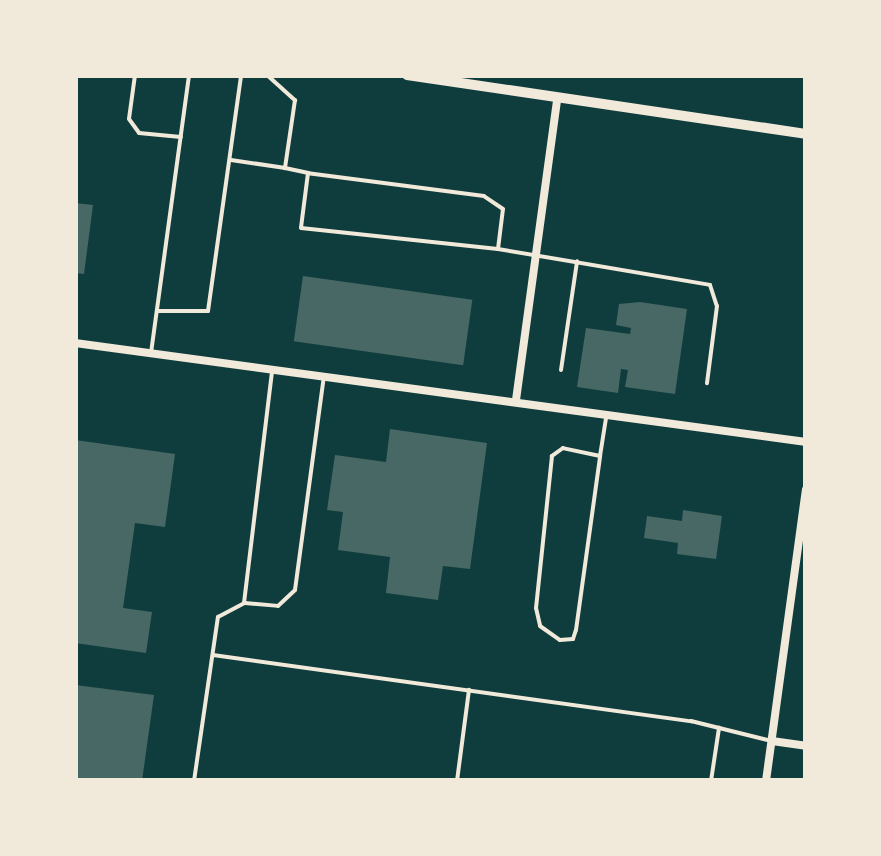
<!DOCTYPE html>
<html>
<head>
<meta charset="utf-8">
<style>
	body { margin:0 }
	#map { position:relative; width:881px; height:856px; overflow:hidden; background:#0f3d3e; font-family:Cabin,sans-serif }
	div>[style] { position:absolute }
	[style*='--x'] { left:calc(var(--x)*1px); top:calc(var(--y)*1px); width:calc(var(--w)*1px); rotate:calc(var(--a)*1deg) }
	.building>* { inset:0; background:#486865; transform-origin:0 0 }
	.service>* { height:4px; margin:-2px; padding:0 2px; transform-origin:2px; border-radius:2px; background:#f1e9da }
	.minor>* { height:8px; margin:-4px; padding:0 4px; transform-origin:4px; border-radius:4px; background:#f1e9da }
	.tertiary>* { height:10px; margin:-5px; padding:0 5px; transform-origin:5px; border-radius:5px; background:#f1e9da }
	span { translate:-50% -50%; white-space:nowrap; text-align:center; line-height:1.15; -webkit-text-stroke:9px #f1e9da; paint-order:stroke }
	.frame { position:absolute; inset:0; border:78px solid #f1e9da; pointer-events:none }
</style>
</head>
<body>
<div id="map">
	<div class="building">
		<i style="clip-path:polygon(75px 203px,93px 205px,84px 274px,75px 273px)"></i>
		<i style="left:303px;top:276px;width:171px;height:66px;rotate:8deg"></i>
		<i style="clip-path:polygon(640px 302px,687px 309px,675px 394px,625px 387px,628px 370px,621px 369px,618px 393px,577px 387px,586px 328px,630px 334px,631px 328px,616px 325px,619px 304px)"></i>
		<i style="clip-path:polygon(390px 429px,487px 443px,470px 569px,443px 566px,438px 600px,386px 593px,390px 557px,338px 550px,343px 512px,327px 510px,335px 455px,386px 462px)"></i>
		<i style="clip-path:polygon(75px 440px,175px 454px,165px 527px,135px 523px,123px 608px,152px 612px,146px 653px,75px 643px)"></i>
		<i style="clip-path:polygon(683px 510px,722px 516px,716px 559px,677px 554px,678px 543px,644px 538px,647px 516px,682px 521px)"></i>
		<i style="clip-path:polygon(75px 685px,154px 695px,142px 781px,75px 781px)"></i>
	</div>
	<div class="service">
		<i style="--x:135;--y:75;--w:44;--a:97.8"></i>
		<i style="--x:129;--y:119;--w:17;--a:54"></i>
		<i style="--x:139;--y:133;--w:42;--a:5.4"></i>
		<i style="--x:267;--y:75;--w:38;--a:42"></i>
		<i style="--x:295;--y:100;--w:69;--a:98.4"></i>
		<i style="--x:285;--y:168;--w:24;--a:12"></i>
		<i style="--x:231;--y:160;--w:55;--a:8.4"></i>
		<i style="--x:498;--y:249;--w:40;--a:-82.9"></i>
		<i style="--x:503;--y:209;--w:23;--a:-146"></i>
		<i style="--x:484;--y:196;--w:177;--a:-172.6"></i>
		<i style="--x:308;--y:173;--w:55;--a:97.3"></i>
		<i style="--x:301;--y:228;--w:198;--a:6.1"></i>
		<i style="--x:498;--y:249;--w:215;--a:9.6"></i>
		<i style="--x:710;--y:285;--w:22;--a:72"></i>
		<i style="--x:717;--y:306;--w:78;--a:97.4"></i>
		<i style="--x:157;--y:311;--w:51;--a:0"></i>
		<i style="--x:208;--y:311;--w:238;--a:-82"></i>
		<i style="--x:151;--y:353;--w:281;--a:-82.2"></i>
		<i style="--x:561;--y:370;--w:110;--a:-81.6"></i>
		<i style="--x:600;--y:456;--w:38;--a:-168"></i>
		<i style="--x:563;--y:448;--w:14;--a:144"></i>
		<i style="--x:552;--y:456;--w:153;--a:96"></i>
		<i style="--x:536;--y:608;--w:18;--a:77"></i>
		<i style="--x:540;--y:626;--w:24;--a:35"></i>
		<i style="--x:560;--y:640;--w:13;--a:-4"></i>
		<i style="--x:573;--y:639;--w:9;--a:-72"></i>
		<i style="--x:576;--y:630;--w:176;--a:-82.1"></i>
		<i style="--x:600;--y:456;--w:38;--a:-81"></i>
		<i style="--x:245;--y:603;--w:33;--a:5"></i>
		<i style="--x:278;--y:606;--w:23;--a:-43"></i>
		<i style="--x:295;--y:590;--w:216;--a:-82.3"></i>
		<i style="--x:213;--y:655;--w:483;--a:7.9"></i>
		<i style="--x:691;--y:721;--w:83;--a:13.9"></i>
		<i style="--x:194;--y:781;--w:166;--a:-81.7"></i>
		<i style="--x:218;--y:617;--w:30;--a:-28"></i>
		<i style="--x:244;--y:603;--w:235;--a:-83.1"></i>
		<i style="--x:457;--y:781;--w:92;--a:-82.5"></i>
		<i style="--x:711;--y:781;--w:54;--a:-81.4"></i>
	</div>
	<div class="minor">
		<i style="--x:75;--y:343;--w:738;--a:7.71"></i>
		<i style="--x:516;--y:400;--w:304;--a:-82.2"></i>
		<i style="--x:772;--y:741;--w:34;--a:8"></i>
		<i style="--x:766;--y:781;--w:294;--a:-82.2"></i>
	</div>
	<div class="tertiary">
		<i style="--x:407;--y:75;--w:403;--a:8.4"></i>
	</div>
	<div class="frame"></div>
</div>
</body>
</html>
